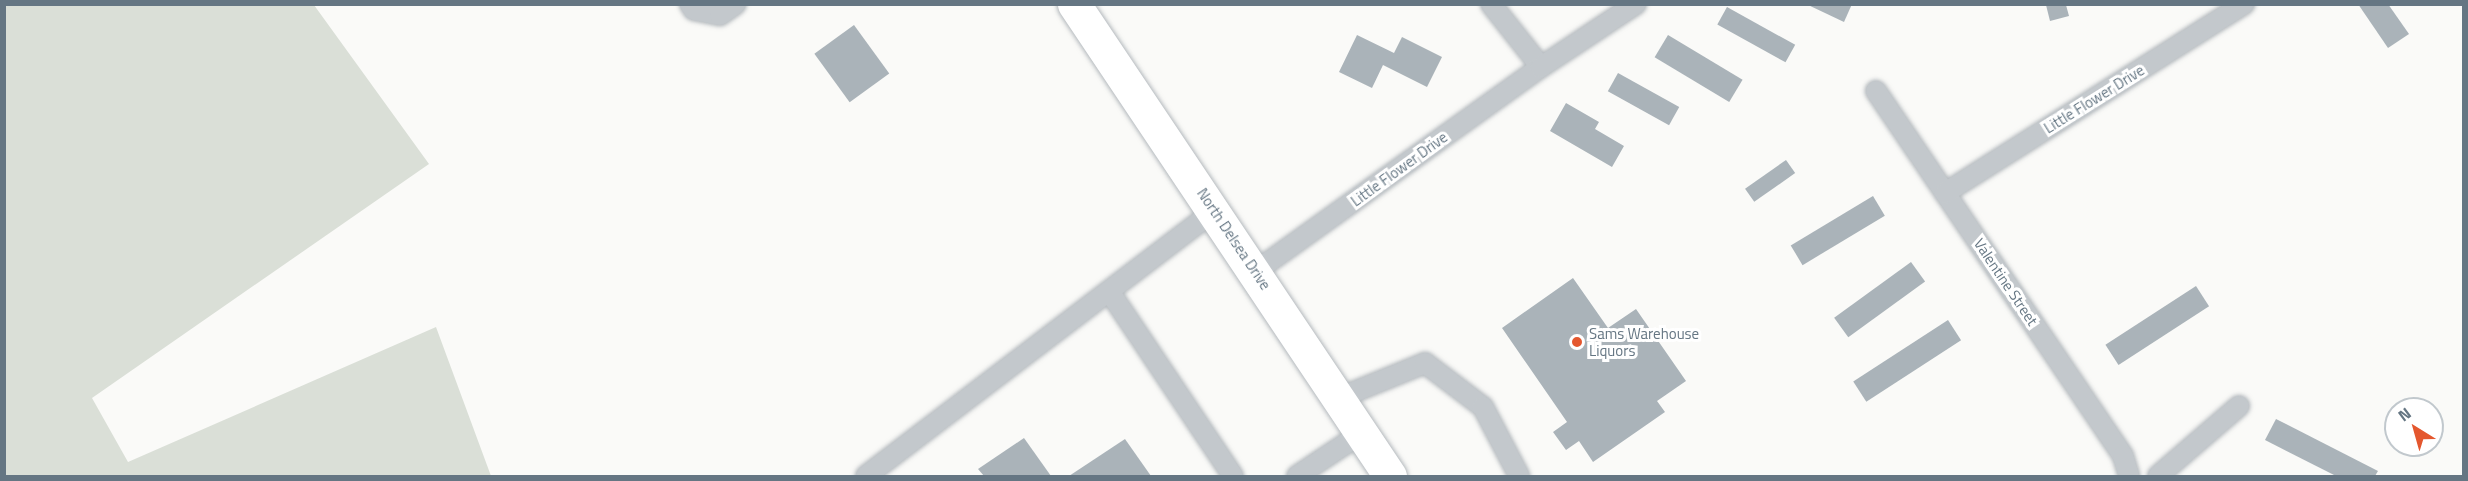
<!DOCTYPE html>
<html>
<head>
<meta charset="utf-8">
<style>
	body { margin:0 }
	#map { position:relative; width:2468px; height:481px; overflow:hidden; background:#fafaf8; font-family:"Titillium Web",sans-serif }
	div>[style] { position:absolute }
	[style*='--x'] { left:calc(var(--x)*1px); top:calc(var(--y)*1px); width:calc(var(--w)*1px); rotate:calc(var(--a)*1deg) }
	.green>* { inset:0; background:#dadfd7 }
	.building>* { inset:0; background:#aab3b9; transform-origin:0 0 }
	.roads { filter:drop-shadow(0 0 2px #b5babe) drop-shadow(0 0 2px #b5babe) }
	.lane>* { height:20px; margin:-10px; padding:0 10px; transform-origin:10px; border-radius:10px; background:#c3c8cc }
	.primary>* { height:33px; margin:-16.5px; padding:0 16.5px; transform-origin:16.5px; border-radius:16.5px; background:#fff }
	.dots>* { width:16px; height:16px; translate:-50% -50%; box-sizing:border-box; border:3px solid #fff; border-radius:50% }
	span { translate:-50% -50%; white-space:nowrap; text-align:center; line-height:1.15; -webkit-text-stroke:6px #fff; paint-order:stroke }
	.street-label { font-size:15px; color:#657683 }
	.poi-label { font-size:15px; color:#657683 }
	.left { translate:0 -50%; text-align:left }
	.frame { position:absolute; inset:0; border:6px solid #657683; pointer-events:none }
	.north { position:absolute; left:2384px; top:397px; width:60px; height:60px; box-sizing:border-box; background:#fff; border:2px solid #c1c8cd; border-radius:50%; rotate:323deg; font-size:16px; font-weight:700; line-height:24px; text-align:center; color:#657683 }
	.north::after { content:''; display:block; margin:auto; width:21px; height:27px; background:#e4572e; clip-path:polygon(50% 0,100% 100%,50% 72%,0 100%) }
</style>
</head>
<body>
<div id="map">
	<div class="green">
		<i style="clip-path:polygon(4px 5px,314px 5px,429px 164px,92px 398px,128px 462px,436px 327px,491px 476px,5px 476px)"></i>
	</div>
	<div class="building">
		<i style="clip-path:polygon(1806px 4px,1852px 4px,1844px 22px)"></i>
		<i style="clip-path:polygon(2358px 4px,2388px 4px,2409px 34px,2388px 48px)"></i>
		<i style="clip-path:polygon(2046px 5px,2066px 5px,2069px 16px,2050px 21px)"></i>
		<i style="left:1727px;top:7px;width:78px;height:20px;rotate:29deg"></i>
		<i style="left:854px;top:25px;width:60px;height:49px;rotate:54deg"></i>
		<i style="clip-path:polygon(1357px 35px,1394px 53px,1402px 37px,1442px 57px,1427px 87px,1383px 65px,1372px 88px,1339px 72px)"></i>
		<i style="left:1668px;top:35px;width:87px;height:26px;rotate:31deg"></i>
		<i style="left:1618px;top:73px;width:70px;height:21px;rotate:29deg"></i>
		<i style="clip-path:polygon(1566px 103px,1599px 122px,1595px 129px,1624px 146px,1612px 167px,1550px 131px)"></i>
		<i style="left:1786px;top:160px;width:16px;height:50px;rotate:55deg"></i>
		<i style="left:1873px;top:196px;width:23px;height:96px;rotate:59deg"></i>
		<i style="left:1911px;top:262px;width:24px;height:95px;rotate:54deg"></i>
		<i style="clip-path:polygon(1573px 278px,1608px 328px,1636px 309px,1686px 381px,1657px 401px,1665px 412px,1593px 462px,1579px 441px,1566px 450px,1553px 432px,1567px 422px,1502px 328px)"></i>
		<i style="left:2196px;top:286px;width:24px;height:108px;rotate:57deg"></i>
		<i style="left:1948px;top:320px;width:24px;height:113px;rotate:57deg"></i>
		<i style="clip-path:polygon(2276px 419px,2378px 471px,2375px 476px,2336px 476px,2265px 440px)"></i>
		<i style="clip-path:polygon(1024px 438px,1051px 476px,984px 476px,978px 469px)"></i>
		<i style="clip-path:polygon(1125px 439px,1151px 476px,1069px 476px)"></i>
	</div>
	<div class="roads">
		<div class="lane">
			<i style="--x:690;--y:4;--w:7;--a:56"></i>
			<i style="--x:694;--y:10;--w:26;--a:11"></i>
			<i style="--x:720;--y:15;--w:19;--a:-35"></i>
			<i style="--x:1491;--y:4;--w:80;--a:51.6"></i>
			<i style="--x:1876;--y:91;--w:441;--a:55.9"></i>
			<i style="--x:2123;--y:456;--w:21;--a:73"></i>
			<i style="--x:1945;--y:193;--w:354;--a:-32.3"></i>
			<i style="--x:1256;--y:271;--w:350;--a:-35.6"></i>
			<i style="--x:1541;--y:67;--w:114;--a:-33.6"></i>
			<i style="--x:1109;--y:291;--w:223;--a:56.2"></i>
			<i style="--x:1339;--y:398;--w:93;--a:-22.1"></i>
			<i style="--x:1425;--y:363;--w:73;--a:37.2"></i>
			<i style="--x:1483;--y:407;--w:78;--a:62.4"></i>
			<i style="--x:866;--y:476;--w:437;--a:-37.3"></i>
			<i style="--x:1297;--y:476;--w:78;--a:-33.5"></i>
			<i style="--x:2158;--y:476;--w:107;--a:-40.8"></i>
		</div>
		<div class="primary">
			<i style="--x:1074;--y:4;--w:568;--a:56.2"></i>
		</div>
	</div>
	<div class="dots">
		<i style="left:1577px;top:342px;background:#e4572e"></i>
	</div>
	<div class="street-label">
		<span style="left:2094px;top:99px;rotate:-32deg">Little Flower Drive</span>
		<span style="left:1399px;top:169px;rotate:-36deg">Little Flower Drive</span>
		<span style="left:1234px;top:239px;rotate:56deg">North Delsea Drive</span>
		<span style="left:2006px;top:282px;rotate:56deg">Valentine Street</span>
	</div>
	<div class="poi-label">
		<span class="left" style="left:1589px;top:342px">Sams Warehouse<br>Liquors</span>
	</div>
	<div class="frame"></div>
	<div class="north">N</div>
</div>
</body>
</html>
